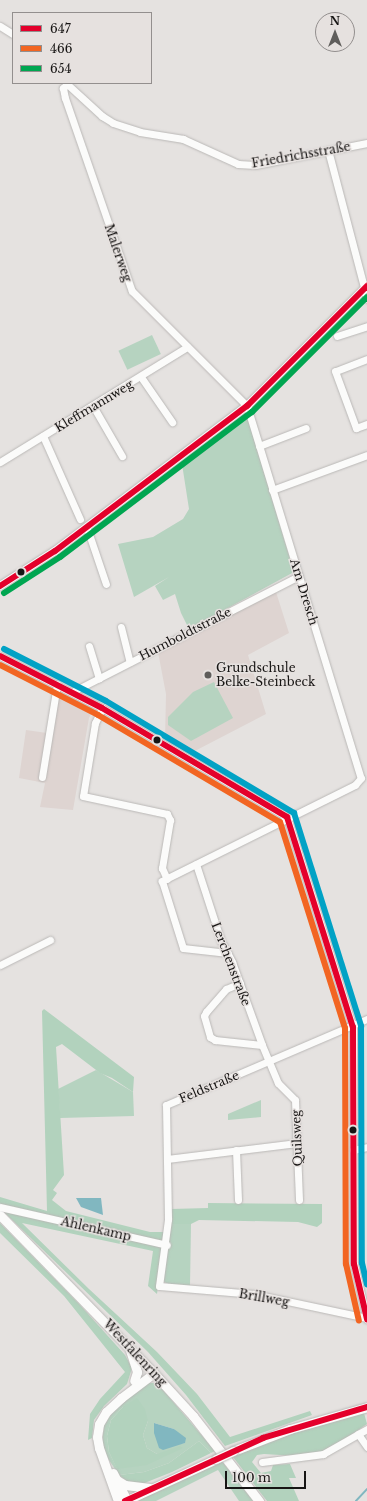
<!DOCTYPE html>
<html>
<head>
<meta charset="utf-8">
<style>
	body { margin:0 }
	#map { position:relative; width:367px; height:1501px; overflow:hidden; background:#e5e2e0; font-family:"Libre Baskerville",serif }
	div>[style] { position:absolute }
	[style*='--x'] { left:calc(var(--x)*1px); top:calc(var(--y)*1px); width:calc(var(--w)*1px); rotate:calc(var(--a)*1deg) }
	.built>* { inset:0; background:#ded4d1 }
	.green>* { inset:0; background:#b6d3c0; transform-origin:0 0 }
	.forest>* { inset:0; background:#b2d2bd }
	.water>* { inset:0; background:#81b7c0 }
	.stream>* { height:1.5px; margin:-0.75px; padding:0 0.75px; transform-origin:0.75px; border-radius:0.75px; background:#81b7c0 }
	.roads { filter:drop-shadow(0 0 1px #bab8b6) drop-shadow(0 0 1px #bab8b6) }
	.minor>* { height:7px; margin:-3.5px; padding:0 3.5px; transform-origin:3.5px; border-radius:3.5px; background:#fbfbfa }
	.tertiary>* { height:8px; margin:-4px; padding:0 4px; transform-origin:4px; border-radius:4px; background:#fbfbfa }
	.secondary>* { height:9px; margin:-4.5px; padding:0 4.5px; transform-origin:4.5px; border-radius:4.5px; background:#fbfbfa }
	.bridges { filter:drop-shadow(0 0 1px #bab8b6) drop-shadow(0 0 1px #bab8b6) }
	.secondary-bridge>* { height:9px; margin:-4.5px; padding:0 4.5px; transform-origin:4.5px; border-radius:4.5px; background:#fbfbfa }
	.bus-1>* { height:6px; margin:-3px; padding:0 3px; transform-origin:3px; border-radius:3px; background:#e4002b }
	.bus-2>* { height:6px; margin:-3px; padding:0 3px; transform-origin:3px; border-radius:3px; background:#f26522 }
	.bus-3>* { height:6px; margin:-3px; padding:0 3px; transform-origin:3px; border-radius:3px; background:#00a651 }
	.bus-4>* { height:6px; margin:-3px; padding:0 3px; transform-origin:3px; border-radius:3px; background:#01a2c5 }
	.dots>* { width:11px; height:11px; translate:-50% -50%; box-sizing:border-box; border:2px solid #e6e1df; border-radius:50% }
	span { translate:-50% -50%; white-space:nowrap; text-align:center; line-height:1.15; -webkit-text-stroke:3px #e6e1df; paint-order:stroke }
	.street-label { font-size:12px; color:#171514 }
	.poi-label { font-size:12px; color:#171514 }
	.left { translate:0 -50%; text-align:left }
	.legend { position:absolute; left:12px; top:12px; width:140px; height:72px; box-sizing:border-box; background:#e6e1df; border:1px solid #938f8e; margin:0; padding:5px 7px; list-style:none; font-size:12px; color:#171514 }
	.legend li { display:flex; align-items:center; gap:8px; height:20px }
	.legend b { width:20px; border:1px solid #938f8e }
	.north { position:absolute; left:315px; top:12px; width:40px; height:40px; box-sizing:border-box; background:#e6e1df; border:1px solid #938f8e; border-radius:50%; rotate:0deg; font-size:11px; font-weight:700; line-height:16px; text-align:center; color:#171514 }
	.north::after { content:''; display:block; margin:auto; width:14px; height:18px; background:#5f5d5b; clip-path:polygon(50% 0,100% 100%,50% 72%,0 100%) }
	.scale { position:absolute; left:225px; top:1471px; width:81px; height:18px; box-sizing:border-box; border:2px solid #171514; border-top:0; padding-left:5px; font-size:12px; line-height:14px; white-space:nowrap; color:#171514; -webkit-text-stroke:3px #e6e1df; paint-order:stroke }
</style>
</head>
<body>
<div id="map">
	<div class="built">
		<i style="clip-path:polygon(276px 592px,289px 633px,248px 655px,266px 714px,189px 754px,165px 740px,166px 694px,158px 652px)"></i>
		<i style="clip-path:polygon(53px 685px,94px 708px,89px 718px,73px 810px,40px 807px,45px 783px,19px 778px,26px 730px,47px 733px)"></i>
	</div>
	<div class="green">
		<i style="left:152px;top:335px;width:21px;height:37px;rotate:65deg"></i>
		<i style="clip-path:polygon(246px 412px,294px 572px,189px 629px,181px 613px,175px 594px,163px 600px,155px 586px,169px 577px,134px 597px,118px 544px,153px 537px,183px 519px,189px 509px,182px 464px)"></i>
		<i style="clip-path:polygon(214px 682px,233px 718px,191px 741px,168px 725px,168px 717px,193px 692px)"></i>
		<i style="clip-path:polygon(96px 1070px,133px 1092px,134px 1116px,60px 1118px,58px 1089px)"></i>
		<i style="clip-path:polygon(261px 1100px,261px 1117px,228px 1120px,228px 1114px)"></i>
		<i style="clip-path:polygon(171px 1224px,191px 1224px,190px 1286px,168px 1284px,163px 1281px)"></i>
		<i style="clip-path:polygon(evenodd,148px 1383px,156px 1383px,163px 1390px,215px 1451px,211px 1453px,199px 1441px,169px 1463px,144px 1472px,119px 1475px,107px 1457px,102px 1444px,104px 1425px,116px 1408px,148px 1383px,123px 1407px,148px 1421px,143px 1435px,147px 1448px,157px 1454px,180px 1446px,117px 1468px,109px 1452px,107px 1436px,111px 1420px,123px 1407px,148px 1383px,154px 1423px,174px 1429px,185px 1443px,180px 1444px,154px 1423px)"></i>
		<i style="clip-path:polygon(221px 1460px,253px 1501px,239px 1501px,218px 1470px,156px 1501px,137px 1501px)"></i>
	</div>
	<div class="forest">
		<i style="clip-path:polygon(44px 1009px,134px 1077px,133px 1092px,112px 1078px,100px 1073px,62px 1044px,56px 1047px,64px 1175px,53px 1190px,57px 1193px,52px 1200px,66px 1211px,150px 1232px,166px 1232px,157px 1294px,148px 1286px,153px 1251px,22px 1223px,89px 1289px,157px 1352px,197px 1394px,230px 1437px,310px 1411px,312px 1415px,225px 1446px,186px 1395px,148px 1352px,0 1208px,0 1197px,47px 1211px,42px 1011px)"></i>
		<i style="clip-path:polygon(208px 1203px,322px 1204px,322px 1223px,317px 1227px,298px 1222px,199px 1220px,191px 1224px,171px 1224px,171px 1209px,208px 1208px)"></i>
		<i style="clip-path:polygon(0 1223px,80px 1305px,125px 1355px,132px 1368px,127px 1384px,104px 1406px,94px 1420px,92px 1438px,88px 1440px,90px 1414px,100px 1399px,125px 1372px,64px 1296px,0 1233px)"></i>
		<i style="clip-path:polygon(137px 1398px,145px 1409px,148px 1421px,143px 1435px,147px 1448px,157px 1454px,180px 1446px,183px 1448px,147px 1465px,117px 1469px,109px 1452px,107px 1436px,111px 1420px,123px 1407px)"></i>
		<i style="clip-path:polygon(364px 1413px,367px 1424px,339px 1443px,318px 1453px,296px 1456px,264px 1454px,257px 1455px,252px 1462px,261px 1473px,271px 1471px,273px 1465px,290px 1464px,296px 1478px,289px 1478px,299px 1501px,267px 1501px,233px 1457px,276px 1437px)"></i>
		<i style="clip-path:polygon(199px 1441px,211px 1453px,172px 1472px,142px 1484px,128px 1482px,119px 1475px,144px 1472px,169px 1463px)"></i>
	</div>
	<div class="water">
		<i style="clip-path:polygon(76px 1198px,101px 1198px,103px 1215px,81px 1207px)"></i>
		<i style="clip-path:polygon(154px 1423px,174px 1429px,186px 1438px,185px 1443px,163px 1450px,159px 1448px,154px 1433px)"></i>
	</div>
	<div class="stream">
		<i style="--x:356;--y:1501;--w:16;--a:-47"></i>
	</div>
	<div class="roads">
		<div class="minor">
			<i style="--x:0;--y:26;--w:15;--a:32"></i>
			<i style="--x:66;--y:83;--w:49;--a:42.5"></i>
			<i style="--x:102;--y:116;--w:13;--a:32"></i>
			<i style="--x:113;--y:123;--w:28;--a:18"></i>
			<i style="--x:140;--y:132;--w:44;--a:9.2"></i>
			<i style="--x:183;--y:139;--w:60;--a:24.4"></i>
			<i style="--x:238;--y:164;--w:17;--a:3"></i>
			<i style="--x:255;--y:165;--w:114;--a:-11.1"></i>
			<i style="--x:67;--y:84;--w:6;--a:135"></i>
			<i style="--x:63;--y:88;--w:10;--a:79"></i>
			<i style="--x:65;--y:98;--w:204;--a:70.9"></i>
			<i style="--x:132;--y:291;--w:163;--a:45"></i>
			<i style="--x:247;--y:406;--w:389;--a:73"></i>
			<i style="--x:361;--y:778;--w:9;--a:131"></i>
			<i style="--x:355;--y:785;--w:216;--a:153.6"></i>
			<i style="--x:162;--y:881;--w:70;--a:72.6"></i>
			<i style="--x:183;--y:948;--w:45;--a:6.3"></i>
			<i style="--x:328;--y:150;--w:154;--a:75.3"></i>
			<i style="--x:337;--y:336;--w:32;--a:-18"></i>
			<i style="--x:367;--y:359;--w:34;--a:159"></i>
			<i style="--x:335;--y:371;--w:61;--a:69.8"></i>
			<i style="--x:356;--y:428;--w:12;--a:-20"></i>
			<i style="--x:141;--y:377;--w:55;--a:55.4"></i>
			<i style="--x:93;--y:406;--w:58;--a:59.9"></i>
			<i style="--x:43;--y:436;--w:91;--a:66"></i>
			<i style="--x:259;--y:446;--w:50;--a:-21"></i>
			<i style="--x:0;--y:462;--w:220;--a:-31.6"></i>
			<i style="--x:272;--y:490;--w:101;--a:-20.2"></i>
			<i style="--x:87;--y:528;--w:59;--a:71.3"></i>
			<i style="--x:121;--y:627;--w:36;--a:76"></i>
			<i style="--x:89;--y:646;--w:34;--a:73"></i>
			<i style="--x:0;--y:656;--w:114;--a:27"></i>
			<i style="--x:102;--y:708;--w:215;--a:30.5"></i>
			<i style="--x:287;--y:817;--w:220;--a:72.6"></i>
			<i style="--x:353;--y:1027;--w:237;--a:89.8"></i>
			<i style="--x:354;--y:1264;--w:57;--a:76.7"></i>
			<i style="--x:72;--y:692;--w:255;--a:-27.1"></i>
			<i style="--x:102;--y:708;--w:17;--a:115"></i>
			<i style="--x:95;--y:723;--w:74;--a:99.3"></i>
			<i style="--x:83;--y:796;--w:86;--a:12.1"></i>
			<i style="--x:167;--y:814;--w:7;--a:63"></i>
			<i style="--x:170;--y:820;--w:49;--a:99.5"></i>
			<i style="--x:162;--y:868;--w:12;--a:66"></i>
			<i style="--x:42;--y:777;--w:94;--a:-80.8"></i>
			<i style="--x:196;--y:864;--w:81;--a:72"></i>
			<i style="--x:221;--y:941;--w:24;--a:62"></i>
			<i style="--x:232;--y:962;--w:88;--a:70.1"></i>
			<i style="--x:262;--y:1045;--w:41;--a:67.2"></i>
			<i style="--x:278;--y:1083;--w:24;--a:45"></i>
			<i style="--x:295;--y:1100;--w:100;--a:87.7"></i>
			<i style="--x:0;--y:965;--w:56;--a:-26.6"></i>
			<i style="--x:240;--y:983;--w:15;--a:157"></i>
			<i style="--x:226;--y:989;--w:30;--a:131"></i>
			<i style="--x:206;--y:1012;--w:4;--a:117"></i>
			<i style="--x:204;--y:1016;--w:22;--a:74"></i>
			<i style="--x:210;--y:1037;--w:6;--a:31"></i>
			<i style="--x:215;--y:1040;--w:47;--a:6.1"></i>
			<i style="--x:236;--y:1150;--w:50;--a:87.7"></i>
			<i style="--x:353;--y:1150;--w:14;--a:-12"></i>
			<i style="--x:167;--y:1159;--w:131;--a:-7"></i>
			<i style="--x:0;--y:1207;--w:171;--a:12.8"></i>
			<i style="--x:367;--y:1318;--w:116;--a:-168"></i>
			<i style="--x:254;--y:1294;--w:95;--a:-175.2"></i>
			<i style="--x:159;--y:1286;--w:68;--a:-82.3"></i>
			<i style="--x:168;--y:1219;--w:114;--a:-91"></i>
			<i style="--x:166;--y:1105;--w:219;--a:-23.2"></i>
			<i style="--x:367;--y:1429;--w:10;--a:151"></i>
			<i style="--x:358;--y:1434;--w:16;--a:55"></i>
			<i style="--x:262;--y:1462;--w:62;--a:-7.5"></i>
			<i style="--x:323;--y:1454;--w:40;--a:-29.7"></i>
		</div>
		<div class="tertiary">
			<i style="--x:0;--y:586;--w:65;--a:-32.5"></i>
			<i style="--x:55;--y:551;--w:241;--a:-37.1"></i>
			<i style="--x:247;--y:406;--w:170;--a:-45"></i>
		</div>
		<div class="secondary">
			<i style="--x:0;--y:1215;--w:215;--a:45.8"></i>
			<i style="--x:150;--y:1369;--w:64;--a:47.5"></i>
			<i style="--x:193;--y:1416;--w:108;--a:52.2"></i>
			<i style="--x:130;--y:1350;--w:23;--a:72"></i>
			<i style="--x:137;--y:1372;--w:9;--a:108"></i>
			<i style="--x:233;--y:1451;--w:61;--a:-21.1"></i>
			<i style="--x:290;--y:1429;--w:80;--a:-15.9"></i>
			<i style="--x:113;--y:1473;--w:30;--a:63"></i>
			<i style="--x:117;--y:1480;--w:9;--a:32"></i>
			<i style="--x:125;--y:1485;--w:25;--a:7"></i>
			<i style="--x:118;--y:1501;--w:56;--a:-109.7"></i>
			<i style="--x:99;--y:1448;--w:11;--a:-100"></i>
			<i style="--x:97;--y:1437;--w:13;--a:-81"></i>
			<i style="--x:99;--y:1424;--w:14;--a:-60"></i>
			<i style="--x:106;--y:1412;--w:21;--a:-43"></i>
			<i style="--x:121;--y:1398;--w:41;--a:-37.1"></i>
			<i style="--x:125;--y:1501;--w:100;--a:-24.8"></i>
		</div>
	</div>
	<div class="bridges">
		<div class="secondary-bridge">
			<i style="--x:216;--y:1459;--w:19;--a:-25"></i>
		</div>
	</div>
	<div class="bus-1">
		<i style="--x:0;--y:586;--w:65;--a:-32.5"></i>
		<i style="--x:55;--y:551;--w:241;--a:-37.1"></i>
		<i style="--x:247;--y:406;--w:170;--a:-45"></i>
		<i style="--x:0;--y:656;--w:114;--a:27"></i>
		<i style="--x:102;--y:708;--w:215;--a:30.5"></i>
		<i style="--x:287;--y:817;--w:220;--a:72.6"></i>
		<i style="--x:353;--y:1027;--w:237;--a:89.8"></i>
		<i style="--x:354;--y:1264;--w:57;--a:76.7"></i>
		<i style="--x:125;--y:1501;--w:152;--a:-24.5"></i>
		<i style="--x:263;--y:1438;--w:109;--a:-16.6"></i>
	</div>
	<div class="bus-2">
		<i style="--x:0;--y:665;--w:110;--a:27"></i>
		<i style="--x:98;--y:715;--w:211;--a:30.5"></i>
		<i style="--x:280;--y:822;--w:216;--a:72.5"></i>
		<i style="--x:345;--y:1028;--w:236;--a:89.8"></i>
		<i style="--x:346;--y:1264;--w:58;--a:77.2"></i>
	</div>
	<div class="bus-3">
		<i style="--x:4;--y:593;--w:67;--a:-32.7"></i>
		<i style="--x:60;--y:557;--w:241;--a:-37.1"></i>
		<i style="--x:252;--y:412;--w:163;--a:-45"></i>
	</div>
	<div class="bus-4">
		<i style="--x:4;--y:649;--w:114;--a:27"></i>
		<i style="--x:106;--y:701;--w:219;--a:30.8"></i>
		<i style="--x:294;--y:813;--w:223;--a:72.5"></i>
		<i style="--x:361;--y:1026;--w:237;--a:89.8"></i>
		<i style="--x:362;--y:1263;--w:22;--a:77"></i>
	</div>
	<div class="dots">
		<i style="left:21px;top:572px;background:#171514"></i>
		<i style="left:208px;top:675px;background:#5f5d5b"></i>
		<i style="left:157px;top:740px;background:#171514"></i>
		<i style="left:353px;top:1130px;background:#171514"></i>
	</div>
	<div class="street-label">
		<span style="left:301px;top:155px;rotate:-10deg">Friedrichsstraße</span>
		<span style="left:118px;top:253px;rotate:71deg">Malerweg</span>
		<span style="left:94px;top:406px;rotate:-31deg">Kleffmannweg</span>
		<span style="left:304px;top:592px;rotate:73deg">Am Dresch</span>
		<span style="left:185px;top:634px;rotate:-27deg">Humboldtstraße</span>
		<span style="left:231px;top:964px;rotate:69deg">Lerchenstraße</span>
		<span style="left:209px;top:1087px;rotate:-23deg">Feldstraße</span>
		<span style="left:297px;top:1138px;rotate:-92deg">Quilsweg</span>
		<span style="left:96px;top:1229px;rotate:13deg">Ahlenkamp</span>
		<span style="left:264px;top:1298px;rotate:10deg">Brillweg</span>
		<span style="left:135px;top:1353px;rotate:47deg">Westfalenring</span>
	</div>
	<div class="poi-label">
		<span class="left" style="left:216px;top:675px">Grundschule<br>Belke-Steinbeck</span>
	</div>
	<ul class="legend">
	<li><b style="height:5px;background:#e4002b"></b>647</li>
	<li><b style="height:5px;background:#f26522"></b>466</li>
	<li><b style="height:5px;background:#00a651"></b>654</li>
	</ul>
	<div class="north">N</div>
	<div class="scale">100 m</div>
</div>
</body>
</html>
